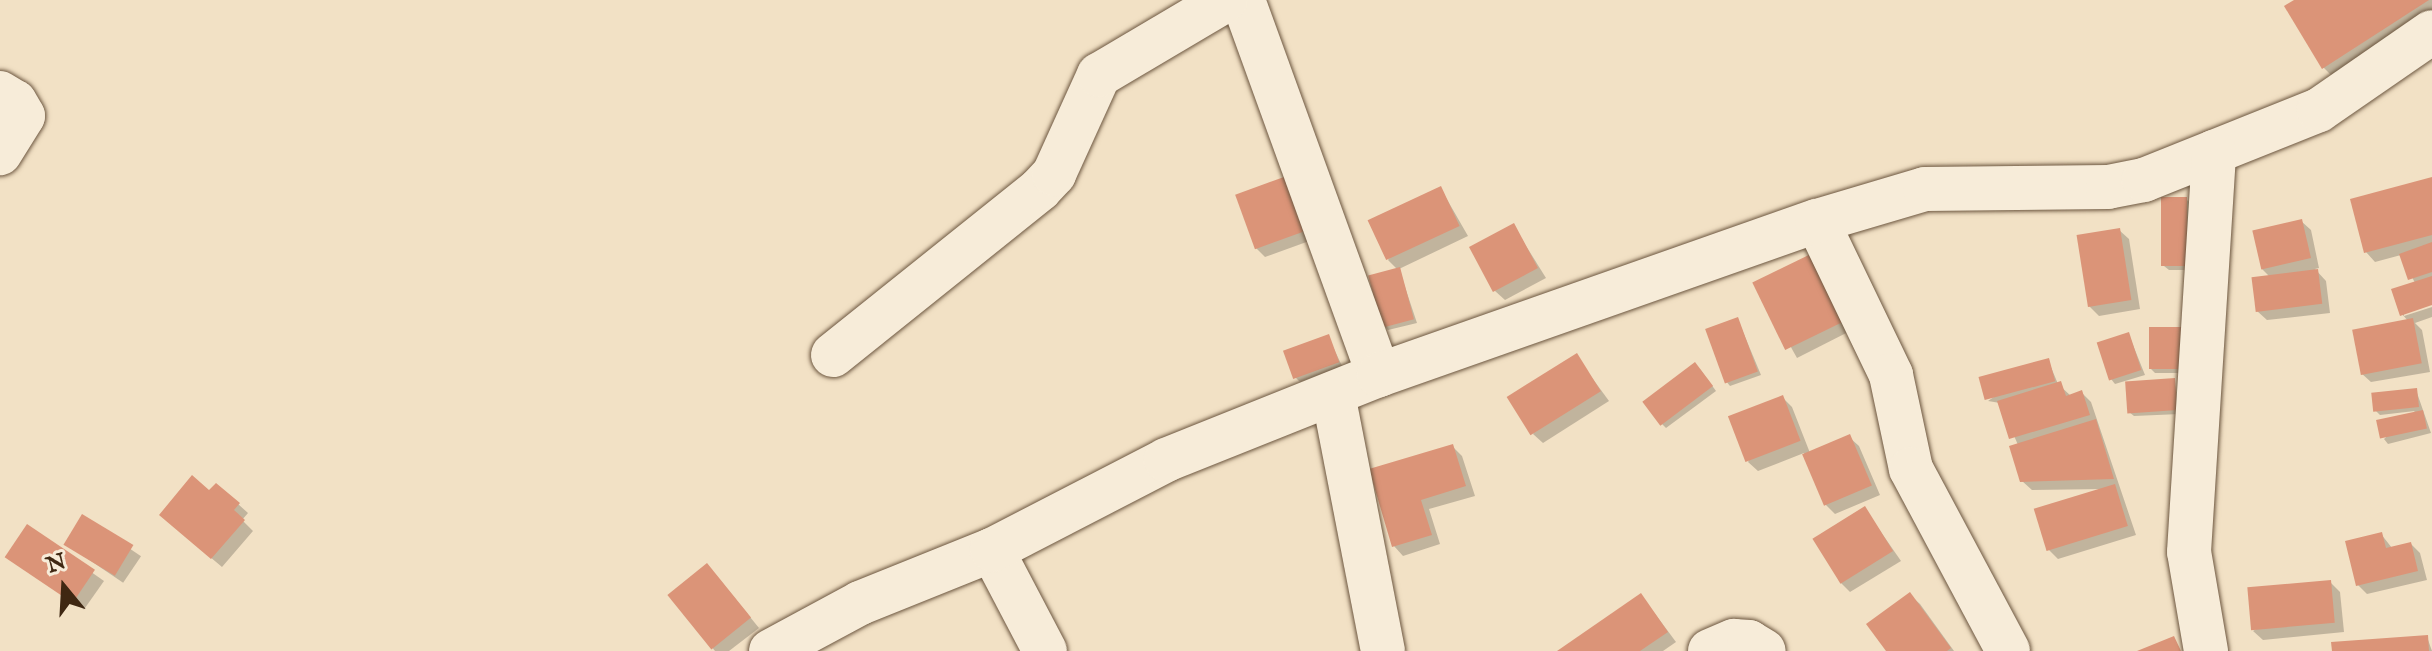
<!DOCTYPE html>
<html>
<head>
<meta charset="utf-8">
<style>
	body { margin:0 }
	#map { position:relative; width:2432px; height:651px; overflow:hidden; background:#f2e1c5; font-family:"IM FELL English",serif }
	div>[style] { position:absolute }
	[style*='--x'] { left:calc(var(--x)*1px); top:calc(var(--y)*1px); width:calc(var(--w)*1px); rotate:calc(var(--a)*1deg) }
	.shadow>* { inset:0; background:#0003; transform-origin:0 0 }
	.building>* { inset:0; background:#db9478; transform-origin:0 0 }
	.roads { filter:drop-shadow(0 0 2px #6c563f) drop-shadow(0 0 2px #6c563f) }
	.street>* { height:44px; margin:-22px; padding:0 22px; transform-origin:22px; border-radius:22px; background:#f7ecd9 }
	span { translate:-50% -50%; white-space:nowrap; text-align:center; line-height:1.15; -webkit-text-stroke:7px #f7ecd9; paint-order:stroke }
	.north { position:absolute; left:24px; top:547px; width:80px; height:80px; -webkit-text-stroke:6px #f7ecd9; paint-order:stroke; rotate:342deg; font-size:22px; font-weight:700; line-height:32px; text-align:center; color:#3f2712 }
	.north::after { content:''; display:block; margin:auto; width:28px; height:36px; background:#3f2712; clip-path:polygon(50% 0,100% 100%,50% 72%,0 100%) }
</style>
</head>
<body>
<div id="map">
	<div class="shadow">
		<i style="clip-path:polygon(2298px 0,2432px 0,2432px 19px,2336px 80px,2323px 67px)"></i>
		<i style="clip-path:polygon(2432px 179px,2432px 303px,2404px 312px,2404px 316px,2432px 307px,2432px 317px,2415px 323px,2422px 330px,2430px 372px,2371px 382px,2361px 373px,2408px 321px,2402px 314px,2415px 283px,2401px 255px,2375px 262px,2366px 252px)"></i>
		<i style="clip-path:polygon(1284px 180px,1312px 240px,1265px 257px,1256px 248px)"></i>
		<i style="clip-path:polygon(1441px 189px,1468px 236px,1399px 269px,1417px 323px,1388px 330px,1384px 326px,1398px 270px,1388px 260px)"></i>
		<i style="clip-path:polygon(2186px 199px,2191px 204px,2192px 270px,2169px 270px,2164px 266px)"></i>
		<i style="clip-path:polygon(2301px 221px,2311px 230px,2319px 268px,2315px 269px,2326px 281px,2330px 313px,2267px 320px,2257px 311px,2270px 277px,2262px 269px)"></i>
		<i style="clip-path:polygon(1513px 225px,1546px 278px,1505px 300px,1495px 291px)"></i>
		<i style="clip-path:polygon(2119px 230px,2129px 239px,2140px 309px,2099px 316px,2089px 306px)"></i>
		<i style="clip-path:polygon(1755px 283px,1858px 327px,1797px 358px)"></i>
		<i style="clip-path:polygon(1738px 320px,1761px 375px,1730px 386px,1726px 381px)"></i>
		<i style="clip-path:polygon(2151px 329px,2188px 373px,2155px 373px,2150px 368px)"></i>
		<i style="clip-path:polygon(2129px 335px,2145px 375px,2115px 384px,2111px 379px)"></i>
		<i style="clip-path:polygon(1328px 336px,1342px 366px,1300px 382px,1295px 377px)"></i>
		<i style="clip-path:polygon(1576px 356px,1609px 401px,1543px 443px,1533px 434px)"></i>
		<i style="clip-path:polygon(2048px 360px,2058px 384px,2071px 396px,2082px 393px,2091px 402px,2136px 535px,2058px 559px,2049px 550px,2104px 489px,2032px 490px,2022px 481px,2018px 445px,2000px 403px,1988px 401px)"></i>
		<i style="clip-path:polygon(1700px 369px,1716px 391px,1666px 428px,1662px 424px)"></i>
		<i style="clip-path:polygon(2174px 380px,2180px 414px,2134px 416px,2129px 412px)"></i>
		<i style="clip-path:polygon(2416px 390px,2431px 433px,2388px 444px,2384px 439px,2415px 411px,2380px 415px,2375px 410px)"></i>
		<i style="clip-path:polygon(1782px 397px,1792px 407px,1810px 453px,1849px 437px,1859px 446px,1880px 495px,1835px 514px,1825px 504px,1804px 453px,1758px 471px,1748px 462px)"></i>
		<i style="clip-path:polygon(1453px 447px,1462px 456px,1475px 496px,1429px 509px,1440px 544px,1403px 556px,1394px 546px,1371px 471px)"></i>
		<i style="clip-path:polygon(210px 493px,238px 504px,248px 513px,242px 520px,253px 531px,222px 567px,171px 524px)"></i>
		<i style="clip-path:polygon(1865px 509px,1901px 561px,1850px 592px,1841px 583px)"></i>
		<i style="left:83px;top:517px;width:70px;height:32px;rotate:34deg"></i>
		<i style="left:27px;top:527px;width:94px;height:35px;rotate:35deg"></i>
		<i style="clip-path:polygon(2381px 534px,2392px 548px,2411px 544px,2420px 553px,2427px 580px,2367px 594px,2358px 585px)"></i>
		<i style="clip-path:polygon(716px 575px,759px 628px,729px 651px,715px 651px,670px 595px)"></i>
		<i style="clip-path:polygon(2330px 582px,2340px 592px,2344px 632px,2263px 640px,2253px 631px)"></i>
		<i style="clip-path:polygon(1641px 595px,1676px 642px,1663px 651px,1560px 651px)"></i>
		<i style="clip-path:polygon(1910px 595px,1920px 604px,1954px 651px,1888px 651px)"></i>
		<i style="clip-path:polygon(2427px 637px,2432px 651px,2334px 651px)"></i>
	</div>
	<div class="building">
		<i style="clip-path:polygon(2294px 0,2429px 0,2322px 69px,2284px 6px)"></i>
		<i style="left:1284px;top:177px;width:58px;height:52px;rotate:70deg"></i>
		<i style="clip-path:polygon(2432px 177px,2432px 235px,2364px 253px,2350px 199px)"></i>
		<i style="left:1441px;top:186px;width:44px;height:81px;rotate:65deg"></i>
		<i style="left:2161px;top:197px;width:26px;height:69px"></i>
		<i style="left:2302px;top:219px;width:40px;height:51px;rotate:77deg"></i>
		<i style="left:1514px;top:223px;width:51px;height:51px;rotate:62deg"></i>
		<i style="left:2120px;top:228px;width:73px;height:44px;rotate:81deg"></i>
		<i style="clip-path:polygon(2432px 242px,2432px 272px,2408px 280px,2399px 254px)"></i>
		<i style="left:1817px;top:251px;width:75px;height:72px;rotate:64deg"></i>
		<i style="left:1400px;top:267px;width:54px;height:33px;rotate:75deg"></i>
		<i style="left:2318px;top:269px;width:35px;height:67px;rotate:83deg"></i>
		<i style="clip-path:polygon(2432px 276px,2432px 305px,2400px 316px,2391px 289px)"></i>
		<i style="left:1738px;top:317px;width:58px;height:35px;rotate:70deg"></i>
		<i style="left:2413px;top:318px;width:46px;height:62px;rotate:79deg"></i>
		<i style="left:2149px;top:327px;width:35px;height:42px"></i>
		<i style="left:2129px;top:332px;width:40px;height:34px;rotate:72deg"></i>
		<i style="left:1329px;top:334px;width:30px;height:49px;rotate:70deg"></i>
		<i style="left:1577px;top:353px;width:45px;height:83px;rotate:58deg"></i>
		<i style="left:2049px;top:358px;width:24px;height:73px;rotate:75deg"></i>
		<i style="left:1695px;top:362px;width:30px;height:66px;rotate:53deg"></i>
		<i style="left:2175px;top:378px;width:32px;height:50px;rotate:86deg"></i>
		<i style="clip-path:polygon(2061px 381px,2066px 396px,2082px 390px,2090px 415px,2009px 439px,1997px 401px)"></i>
		<i style="left:2417px;top:388px;width:19px;height:46px;rotate:84deg"></i>
		<i style="left:1783px;top:395px;width:49px;height:59px;rotate:69deg"></i>
		<i style="left:2423px;top:410px;width:19px;height:48px;rotate:78deg"></i>
		<i style="clip-path:polygon(2096px 419px,2114px 479px,2020px 482px,2009px 446px)"></i>
		<i style="left:1850px;top:434px;width:56px;height:52px;rotate:67deg"></i>
		<i style="clip-path:polygon(1453px 444px,1466px 486px,1421px 500px,1432px 535px,1392px 547px,1369px 469px)"></i>
		<i style="clip-path:polygon(192px 475px,209px 490px,216px 483px,240px 503px,234px 510px,245px 520px,211px 559px,159px 515px)"></i>
		<i style="left:2115px;top:484px;width:44px;height:85px;rotate:73deg"></i>
		<i style="left:1865px;top:506px;width:53px;height:62px;rotate:58deg"></i>
		<i style="left:82px;top:514px;width:60px;height:36px;rotate:31deg"></i>
		<i style="left:27px;top:524px;width:82px;height:40px;rotate:34deg"></i>
		<i style="clip-path:polygon(2382px 532px,2386px 548px,2411px 542px,2418px 571px,2356px 586px,2345px 541px)"></i>
		<i style="left:707px;top:563px;width:70px;height:51px;rotate:51deg"></i>
		<i style="left:2331px;top:580px;width:43px;height:84px;rotate:85deg"></i>
		<i style="clip-path:polygon(1910px 592px,1951px 648px,1947px 651px,1886px 651px,1866px 624px)"></i>
		<i style="clip-path:polygon(1641px 593px,1668px 632px,1640px 651px,1557px 651px)"></i>
		<i style="clip-path:polygon(2428px 635px,2429px 651px,2332px 651px,2331px 642px)"></i>
		<i style="clip-path:polygon(2174px 636px,2181px 651px,2137px 651px)"></i>
	</div>
	<div class="roads">
		<div class="street">
			<i style="--x:1243;--y:0;--w:399;--a:70.1"></i>
			<i style="--x:0;--y:93;--w:17;--a:31"></i>
			<i style="--x:15;--y:102;--w:16;--a:60"></i>
			<i style="--x:23;--y:116;--w:44;--a:121.9"></i>
			<i style="--x:1817;--y:221;--w:171;--a:64.3"></i>
			<i style="--x:1891;--y:375;--w:96;--a:78"></i>
			<i style="--x:1911;--y:469;--w:206;--a:61.9"></i>
			<i style="--x:833;--y:355;--w:265;--a:-38.7"></i>
			<i style="--x:1040;--y:189;--w:21;--a:-47"></i>
			<i style="--x:1054;--y:174;--w:109;--a:-65.6"></i>
			<i style="--x:1099;--y:75;--w:147;--a:-30.6"></i>
			<i style="--x:1333;--y:394;--w:262;--a:79"></i>
			<i style="--x:992;--y:550;--w:114;--a:62.3"></i>
			<i style="--x:771;--y:651;--w:101;--a:-28.3"></i>
			<i style="--x:860;--y:603;--w:142;--a:-21.9"></i>
			<i style="--x:992;--y:550;--w:196;--a:-27.3"></i>
			<i style="--x:1166;--y:460;--w:229;--a:-21.8"></i>
			<i style="--x:1379;--y:375;--w:464;--a:-19.4"></i>
			<i style="--x:1817;--y:221;--w:113;--a:-16.5"></i>
			<i style="--x:1925;--y:189;--w:183;--a:-0.6"></i>
			<i style="--x:2108;--y:187;--w:37;--a:-11"></i>
			<i style="--x:2144;--y:180;--w:188;--a:-21.8"></i>
			<i style="--x:2319;--y:110;--w:137;--a:-34.6"></i>
			<i style="--x:1710;--y:651;--w:26;--a:-23"></i>
			<i style="--x:1734;--y:641;--w:15;--a:4"></i>
			<i style="--x:1749;--y:642;--w:17;--a:31"></i>
			<i style="--x:2206;--y:651;--w:100;--a:-99.7"></i>
			<i style="--x:2189;--y:552;--w:401;--a:-86.4"></i>
		</div>
	</div>
	<div class="north">N</div>
</div>
</body>
</html>
